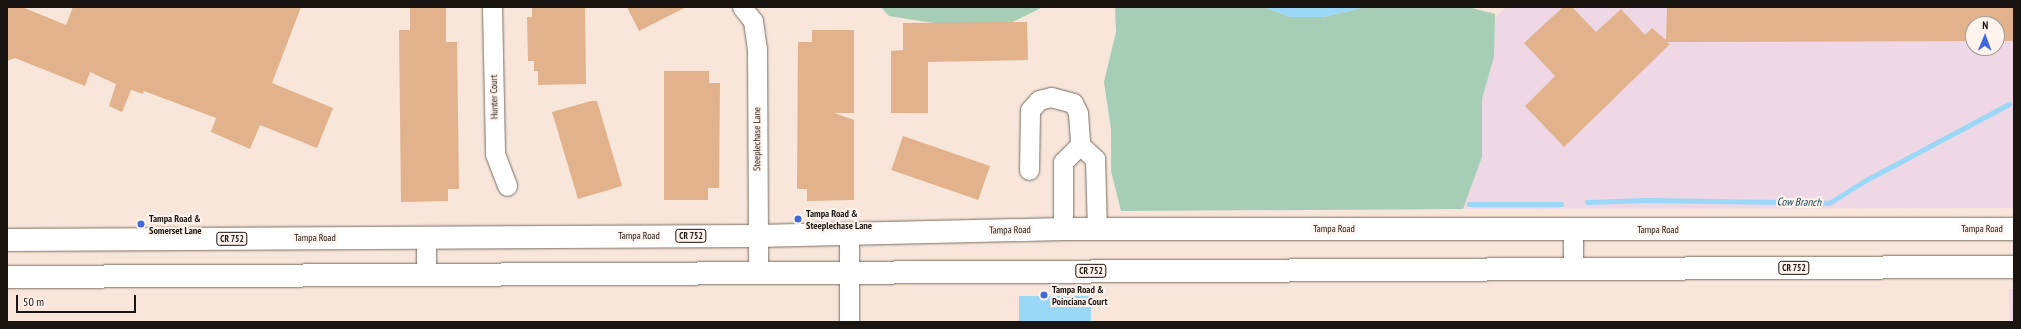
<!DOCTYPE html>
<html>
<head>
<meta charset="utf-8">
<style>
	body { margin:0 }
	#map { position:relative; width:2021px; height:329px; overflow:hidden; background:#f7e6d9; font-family:"PT Sans Narrow",sans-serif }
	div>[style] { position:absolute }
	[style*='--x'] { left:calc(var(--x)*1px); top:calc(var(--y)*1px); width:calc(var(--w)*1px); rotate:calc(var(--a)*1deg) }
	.commercial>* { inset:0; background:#eed8e5 }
	.green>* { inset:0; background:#a6cdb5 }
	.water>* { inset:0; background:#9bd7f6; transform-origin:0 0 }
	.stream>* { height:5px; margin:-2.5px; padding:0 2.5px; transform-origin:2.5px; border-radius:2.5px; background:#9bd7f6 }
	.building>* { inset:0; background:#e1b28c; transform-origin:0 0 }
	.roads { filter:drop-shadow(0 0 1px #7b6d62) drop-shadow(0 0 1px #7b6d62) }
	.street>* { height:19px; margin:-9.5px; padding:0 9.5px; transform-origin:9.5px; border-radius:9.5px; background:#fff }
	.primary>* { height:22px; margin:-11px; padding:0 11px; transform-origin:11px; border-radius:11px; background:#fff }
	.dots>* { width:11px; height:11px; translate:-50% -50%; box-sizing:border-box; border:2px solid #fff4ed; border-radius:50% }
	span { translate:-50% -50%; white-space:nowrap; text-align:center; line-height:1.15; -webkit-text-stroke:4px #fff4ed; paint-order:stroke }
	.shield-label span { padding:1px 3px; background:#fff4ed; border:1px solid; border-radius:3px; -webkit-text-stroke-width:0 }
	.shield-label { font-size:9px; color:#1b1511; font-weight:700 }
	.street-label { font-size:10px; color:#1b1511 }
	.poi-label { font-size:10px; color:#1b1511; font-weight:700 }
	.left { translate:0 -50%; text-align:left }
	.water-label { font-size:11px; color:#083d52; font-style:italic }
	.frame { position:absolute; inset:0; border:8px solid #1b1511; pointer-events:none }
	.north { position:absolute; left:1965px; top:16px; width:40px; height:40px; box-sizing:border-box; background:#fff4ed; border:1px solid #a49b95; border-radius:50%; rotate:1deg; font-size:11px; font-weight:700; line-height:16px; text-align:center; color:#1b1511 }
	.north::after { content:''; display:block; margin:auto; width:14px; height:18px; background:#4169db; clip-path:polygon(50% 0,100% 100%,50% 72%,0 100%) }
	.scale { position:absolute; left:16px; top:295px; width:120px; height:18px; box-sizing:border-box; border:2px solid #1b1511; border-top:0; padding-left:5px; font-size:12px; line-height:14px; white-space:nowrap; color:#1b1511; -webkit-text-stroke:3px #fff4ed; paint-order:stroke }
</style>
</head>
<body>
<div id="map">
	<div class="commercial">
		<i style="clip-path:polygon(evenodd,1506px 7px,2014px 7px,2014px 208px,1463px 209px,1482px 157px,1482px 99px,1494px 57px,1495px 18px,1506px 7px,1973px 24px,1997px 24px,1997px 48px,1973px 48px,1973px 24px)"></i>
		<i style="clip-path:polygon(2009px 289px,2014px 289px,2014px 322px,2010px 322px)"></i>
	</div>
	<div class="green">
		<i style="clip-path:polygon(881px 7px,1043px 7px,1000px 28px,940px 24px,889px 16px)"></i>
		<i style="clip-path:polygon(1115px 7px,1263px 7px,1291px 17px,1323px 17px,1366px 7px,1468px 7px,1495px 14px,1494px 57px,1482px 99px,1482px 157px,1463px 209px,1121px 211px,1111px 171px,1111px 129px,1104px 82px,1116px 32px)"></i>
	</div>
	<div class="water">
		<i style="clip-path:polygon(1263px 7px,1366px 7px,1323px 17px,1291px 17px)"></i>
		<i style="left:1019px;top:296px;width:72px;height:28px"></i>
	</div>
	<div class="stream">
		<i style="--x:1587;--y:202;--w:59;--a:-1.9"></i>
		<i style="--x:1646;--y:200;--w:183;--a:0.9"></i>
		<i style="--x:1829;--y:203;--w:44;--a:-31.9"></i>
		<i style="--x:1866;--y:180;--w:162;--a:-28"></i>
		<i style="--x:1469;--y:204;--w:92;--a:0"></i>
	</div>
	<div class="building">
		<i style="clip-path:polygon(7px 7px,22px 7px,66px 25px,73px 7px,301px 7px,272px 83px,333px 108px,317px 148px,260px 125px,250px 149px,211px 132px,216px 118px,144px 91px,143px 94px,131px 90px,122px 112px,109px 106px,116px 84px,90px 72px,85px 86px,15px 58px,7px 61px)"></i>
		<i style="clip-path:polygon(410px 7px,446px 7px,446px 42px,457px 42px,459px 189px,448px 189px,448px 201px,401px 202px,399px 30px,410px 30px)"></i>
		<i style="clip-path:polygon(532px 7px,585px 7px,586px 84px,538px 85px,538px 71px,534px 71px,534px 61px,528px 61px,527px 17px,532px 17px)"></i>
		<i style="clip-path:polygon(627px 7px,686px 7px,639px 31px)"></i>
		<i style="clip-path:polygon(1563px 7px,1572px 7px,1596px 32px,1621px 9px,1645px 35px,1652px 28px,1666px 40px,1667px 7px,2014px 7px,2014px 41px,1997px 41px,1997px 24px,1973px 24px,1973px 41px,1667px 42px,1670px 44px,1564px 147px,1525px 106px,1555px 76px,1524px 43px)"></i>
		<i style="clip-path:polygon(1027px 22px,1028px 60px,928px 62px,928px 113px,891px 113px,891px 51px,903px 50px,903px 23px)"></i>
		<i style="clip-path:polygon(812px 30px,854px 30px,854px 113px,834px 113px,854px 120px,854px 200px,807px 201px,807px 189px,797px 189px,798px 42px,812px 42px)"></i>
		<i style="clip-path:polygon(664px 71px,709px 71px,709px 83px,720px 83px,719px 188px,708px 188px,708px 200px,664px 200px)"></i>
		<i style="clip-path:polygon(591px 101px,597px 101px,622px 186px,578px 199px,552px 112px)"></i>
		<i style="left:903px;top:136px;width:92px;height:36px;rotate:19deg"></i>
	</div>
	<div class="roads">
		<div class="street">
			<i style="--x:492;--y:7;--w:147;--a:88.8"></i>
			<i style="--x:495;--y:154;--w:34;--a:69"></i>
			<i style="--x:742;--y:7;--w:18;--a:52"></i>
			<i style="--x:753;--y:21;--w:27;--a:82"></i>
			<i style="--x:757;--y:48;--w:226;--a:89.7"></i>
			<i style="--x:1029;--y:170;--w:60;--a:-89"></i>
			<i style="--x:1030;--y:110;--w:13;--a:-48"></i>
			<i style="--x:1039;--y:100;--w:12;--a:-14"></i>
			<i style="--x:1051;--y:97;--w:23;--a:15"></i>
			<i style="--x:1073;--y:103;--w:11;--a:63"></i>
			<i style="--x:1078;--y:113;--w:32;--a:86"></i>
			<i style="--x:1080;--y:145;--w:21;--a:43"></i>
			<i style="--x:1095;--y:159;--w:70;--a:88.4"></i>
			<i style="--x:1063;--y:229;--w:67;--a:-90"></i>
			<i style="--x:1063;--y:162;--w:24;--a:-45"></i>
			<i style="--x:1573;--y:230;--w:39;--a:90"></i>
			<i style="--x:426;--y:276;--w:39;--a:-90"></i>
			<i style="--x:849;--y:322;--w:88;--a:-90"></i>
		</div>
		<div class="primary">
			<i style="--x:7;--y:240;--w:750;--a:-0.31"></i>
			<i style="--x:757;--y:236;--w:306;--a:-1.3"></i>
			<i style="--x:1063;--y:229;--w:951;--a:0"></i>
			<i style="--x:7;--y:277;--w:2007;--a:-0.29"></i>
		</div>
	</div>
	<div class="dots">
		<i style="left:798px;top:219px;background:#4169db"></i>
		<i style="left:141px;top:224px;background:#4169db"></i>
		<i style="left:1044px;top:295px;background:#4169db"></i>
	</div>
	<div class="shield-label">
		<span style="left:691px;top:236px">CR 752</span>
		<span style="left:232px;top:239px">CR 752</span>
		<span style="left:1794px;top:268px">CR 752</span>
		<span style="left:1091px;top:271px">CR 752</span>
	</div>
	<div class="street-label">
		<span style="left:494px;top:97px;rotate:-91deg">Hunter Court</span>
		<span style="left:757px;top:139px;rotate:-90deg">Steeplechase Lane</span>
		<span style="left:1334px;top:229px">Tampa Road</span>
		<span style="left:1982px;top:229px">Tampa Road</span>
		<span style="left:1010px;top:230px;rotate:-1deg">Tampa Road</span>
		<span style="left:1658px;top:230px">Tampa Road</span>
		<span style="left:639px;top:236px">Tampa Road</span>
		<span style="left:315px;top:238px">Tampa Road</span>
	</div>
	<div class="poi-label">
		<span class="left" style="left:806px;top:219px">Tampa Road &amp;<br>Steeplechase Lane</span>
		<span class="left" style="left:149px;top:224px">Tampa Road &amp;<br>Somerset Lane</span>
		<span class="left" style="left:1052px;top:295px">Tampa Road &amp;<br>Poinciana Court</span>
	</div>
	<div class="water-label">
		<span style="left:1799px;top:202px;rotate:1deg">Cow Branch</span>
	</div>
	<div class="frame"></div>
	<div class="north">N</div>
	<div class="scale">50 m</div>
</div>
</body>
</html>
